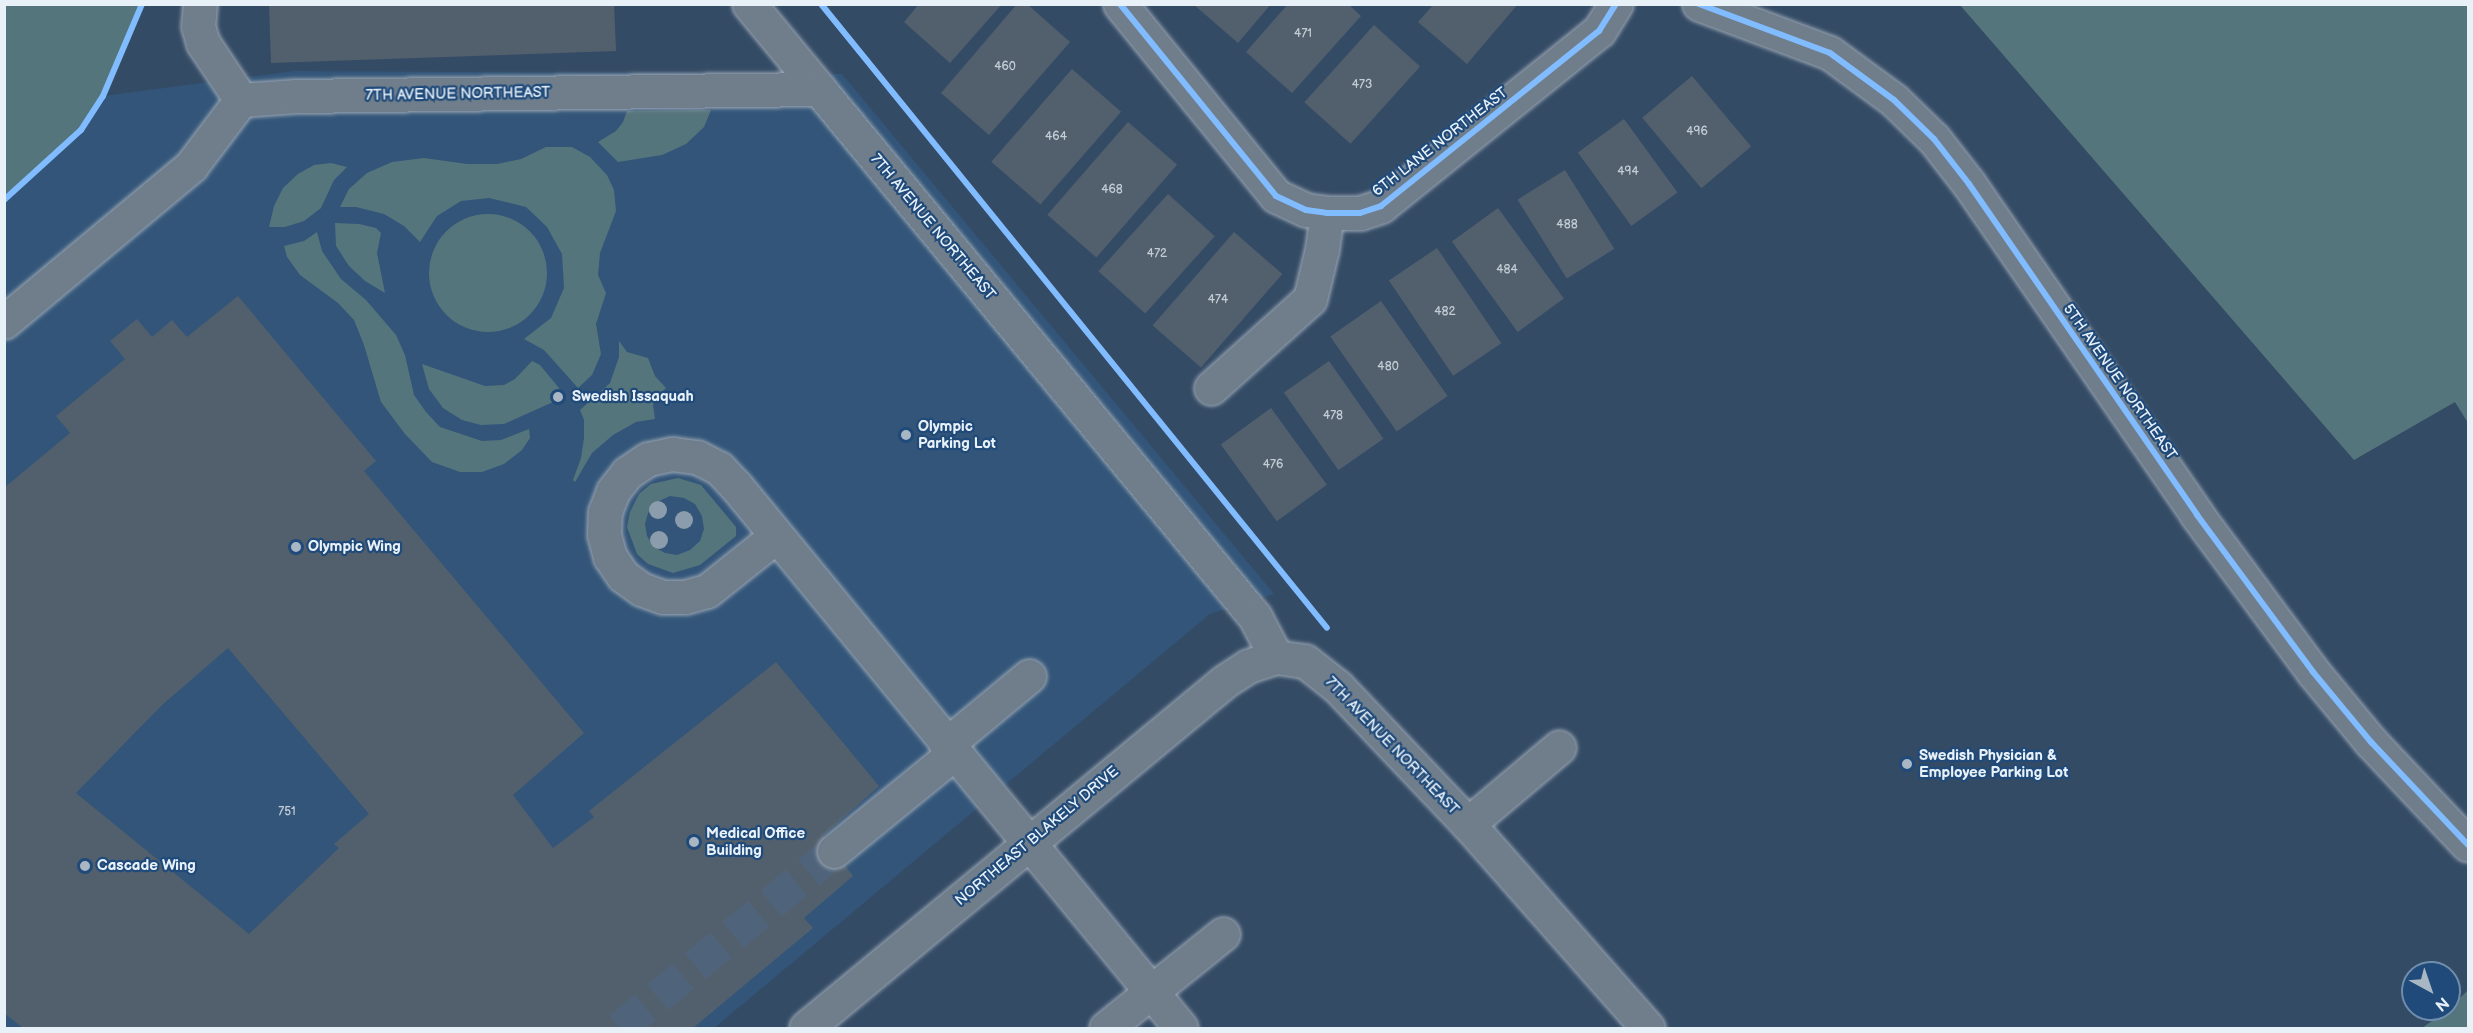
<!DOCTYPE html>
<html>
<head>
<meta charset="utf-8">
<style>
	body { margin:0 }
	#map { position:relative; width:2473px; height:1033px; overflow:hidden; background:#344b65; font-family:"Balsamiq Sans",sans-serif }
	div>[style] { position:absolute }
	[style*='--x'] { left:calc(var(--x)*1px); top:calc(var(--y)*1px); width:calc(var(--w)*1px); rotate:calc(var(--a)*1deg) }
	.built>* { inset:0; background:#325579 }
	.green>* { inset:0; background:#55757c }
	.round { border-radius:50% }
	.building>* { inset:0; background:#52606e; transform-origin:0 0 }
	.minor-tunnel>* { height:33px; margin-top:-16.5px; transform-origin:0; background:repeating-linear-gradient(90deg,#4f647b 0 33px,transparent 0 49px) }
	.roads { filter:drop-shadow(0 0 2px #9aa6b3) drop-shadow(0 0 2px #9aa6b3) }
	.minor>* { height:33px; margin:-16.5px; padding:0 16.5px; transform-origin:16.5px; border-radius:16.5px; background:#707e8c }
	.cycleway>* { height:6px; margin:-3px; padding:0 3px; transform-origin:3px; border-radius:3px; background:#80bcff }
	.trees>* { width:18px; height:18px; margin:-9px; border-radius:50%; background:#8b9cac }
	.dots>* { width:16px; height:16px; translate:-50% -50%; box-sizing:border-box; border:3px solid #1f4a7a; border-radius:50% }
	span { translate:-50% -50%; white-space:nowrap; text-align:center; line-height:1.15; -webkit-text-stroke:4.5px #1f4a7a; paint-order:stroke }
	.number-label { font-size:12px; color:#c2cdd6 }
	.number-label span { -webkit-text-stroke-width:0 }
	.street-label { font-size:15px; color:#e8f1f8 }
	.poi-label { font-size:15px; color:#e8f1f8; font-weight:700 }
	.left { translate:0 -50%; text-align:left }
	.frame { position:absolute; inset:0; border:6px solid #e8f1f8; pointer-events:none }
	.north { position:absolute; left:2401px; top:961px; width:60px; height:60px; box-sizing:border-box; background:#1f4a7a; border:2px solid #6f8dac; border-radius:50%; rotate:140deg; font-size:16px; font-weight:700; line-height:24px; text-align:center; color:#e8f1f8 }
	.north::after { content:''; display:block; margin:auto; width:21px; height:27px; background:#a9b7c5; clip-path:polygon(50% 0,100% 100%,50% 72%,0 100%) }
</style>
</head>
<body>
<div id="map">
	<div class="built">
		<i style="clip-path:polygon(294px 71px,842px 74px,1274px 594px,1210px 614px,714px 1028px,5px 1028px,5px 200px,81px 130px,103px 96px)"></i>
	</div>
	<div class="green">
		<i style="clip-path:polygon(5px 4px,142px 5px,103px 96px,81px 130px,5px 200px)"></i>
		<i style="clip-path:polygon(1960px 5px,2468px 5px,2468px 423px,2455px 402px,2354px 460px)"></i>
		<i style="clip-path:polygon(711px 110px,704px 127px,686px 144px,662px 155px,618px 162px,598px 142px,616px 131px,623px 122px,627px 111px)"></i>
		<i style="clip-path:polygon(546px 147px,572px 147px,590px 157px,607px 175px,614px 190px,616px 211px,600px 253px,598px 275px,606px 293px,596px 324px,601px 354px,592px 375px,578px 388px,544px 350px,524px 339px,551px 318px,564px 288px,562px 254px,547px 227px,526px 207px,489px 198px,461px 201px,437px 216px,420px 242px,404px 226px,384px 214px,356px 207px,340px 207px,349px 189px,367px 173px,392px 162px,424px 158px,467px 164px,497px 164px,521px 159px)"></i>
		<i style="clip-path:polygon(331px 163px,347px 167px,334px 180px,321px 208px,304px 221px,285px 227px,269px 227px,274px 206px,283px 188px,298px 174px,314px 165px)"></i>
		<i class="round" style="left:429px;top:214px;width:118px;height:118px"></i>
		<i style="clip-path:polygon(335px 223px,359px 224px,376px 228px,381px 233px,377px 253px,385px 293px,365px 281px,349px 266px,336px 246px)"></i>
		<i style="clip-path:polygon(317px 232px,322px 251px,341px 279px,366px 300px,396px 335px,405px 355px,414px 395px,426px 412px,440px 427px,482px 441px,501px 440px,529px 429px,530px 438px,522px 450px,504px 464px,482px 472px,460px 472px,432px 462px,405px 434px,381px 402px,364px 345px,354px 320px,338px 303px,300px 275px,287px 257px,284px 246px,304px 241px)"></i>
		<i style="clip-path:polygon(619px 341px,627px 352px,648px 358px,655px 376px,666px 388px,657px 397px,653px 405px,655px 419px,636px 422px,613px 435px,592px 453px,575px 482px,573px 480px,581px 458px,584px 438px,584px 420px,580px 410px,610px 383px,619px 357px)"></i>
		<i style="clip-path:polygon(532px 361px,540px 365px,559px 388px,562px 398px,504px 424px,481px 425px,462px 420px,443px 408px,429px 389px,422px 364px,485px 386px,504px 385px,515px 379px)"></i>
		<i style="clip-path:polygon(evenodd,678px 478px,701px 485px,736px 527px,736px 536px,700px 565px,673px 573px,648px 564px,637px 554px,627px 527px,630px 512px,639px 494px,651px 484px,678px 478px,670px 496px,684px 498px,695px 504px,702px 516px,704px 529px,700px 541px,690px 550px,677px 555px,665px 553px,654px 547px,647px 536px,645px 524px,648px 513px,657px 502px,670px 496px)"></i>
		<i style="clip-path:polygon(2468px 990px,2468px 1028px,2422px 1028px,2449px 1009px)"></i>
	</div>
	<div class="building">
		<i style="clip-path:polygon(269px 4px,614px 4px,616px 51px,271px 63px)"></i>
		<i style="clip-path:polygon(919px 4px,1002px 4px,950px 63px,904px 22px)"></i>
		<i style="clip-path:polygon(1017px 4px,1027px 4px,1070px 42px,989px 135px,941px 93px)"></i>
		<i style="clip-path:polygon(1193px 4px,1271px 4px,1238px 43px)"></i>
		<i style="clip-path:polygon(1288px 4px,1348px 4px,1361px 16px,1292px 93px,1246px 52px)"></i>
		<i style="clip-path:polygon(1434px 4px,1518px 4px,1467px 64px,1418px 22px)"></i>
		<i style="left:1374px;top:25px;width:62px;height:104px;rotate:42deg"></i>
		<i style="left:1072px;top:69px;width:65px;height:123px;rotate:41deg"></i>
		<i style="left:1692px;top:76px;width:92px;height:65px;rotate:50deg"></i>
		<i style="left:1624px;top:119px;width:91px;height:57px;rotate:54deg"></i>
		<i style="left:1128px;top:122px;width:65px;height:123px;rotate:41deg"></i>
		<i style="left:1565px;top:170px;width:93px;height:56px;rotate:58deg"></i>
		<i style="left:1168px;top:194px;width:63px;height:104px;rotate:42deg"></i>
		<i style="left:1498px;top:208px;width:112px;height:57px;rotate:54deg"></i>
		<i style="left:1234px;top:232px;width:64px;height:124px;rotate:41deg"></i>
		<i style="left:1437px;top:248px;width:115px;height:58px;rotate:56deg"></i>
		<i style="clip-path:polygon(evenodd,238px 296px,376px 461px,364px 471px,584px 733px,513px 795px,553px 848px,594px 817px,589px 811px,776px 662px,879px 786px,823px 836px,853px 876px,804px 918px,813px 928px,693px 1028px,23px 1028px,4px 1013px,4px 488px,70px 433px,56px 416px,125px 359px,110px 341px,137px 319px,152px 337px,172px 320px,187px 337px,238px 296px,228px 648px,369px 814px,334px 844px,339px 848px,249px 934px,76px 793px,162px 705px,228px 648px)"></i>
		<i style="left:1381px;top:301px;width:116px;height:62px;rotate:55deg"></i>
		<i style="left:1329px;top:361px;width:95px;height:55px;rotate:55deg"></i>
		<i style="left:1271px;top:408px;width:95px;height:62px;rotate:54deg"></i>
	</div>
	<div class="minor-tunnel">
		<i style="--x:620;--y:1028;--w:278;--a:-39.6"></i>
	</div>
	<div class="roads">
		<div class="minor">
			<i style="--x:200;--y:4;--w:22;--a:95"></i>
			<i style="--x:198;--y:26;--w:18;--a:74"></i>
			<i style="--x:203;--y:43;--w:69;--a:56.3"></i>
			<i style="--x:749;--y:4;--w:110;--a:50.5"></i>
			<i style="--x:1120;--y:4;--w:247;--a:50.9"></i>
			<i style="--x:1276;--y:196;--w:33;--a:25"></i>
			<i style="--x:1306;--y:210;--w:21;--a:8"></i>
			<i style="--x:1327;--y:213;--w:33;--a:0"></i>
			<i style="--x:1360;--y:213;--w:22;--a:-18"></i>
			<i style="--x:1381;--y:206;--w:280;--a:-38.8"></i>
			<i style="--x:1599;--y:31;--w:32;--a:-58"></i>
			<i style="--x:1699;--y:4;--w:140;--a:20.5"></i>
			<i style="--x:1830;--y:53;--w:79;--a:36.3"></i>
			<i style="--x:1894;--y:100;--w:56;--a:44.3"></i>
			<i style="--x:1934;--y:139;--w:57;--a:52.1"></i>
			<i style="--x:1969;--y:184;--w:402;--a:55.4"></i>
			<i style="--x:2197;--y:515;--w:195;--a:53.5"></i>
			<i style="--x:2313;--y:672;--w:91;--a:50.4"></i>
			<i style="--x:2371;--y:742;--w:141;--a:46.7"></i>
			<i style="--x:4;--y:322;--w:244;--a:-39.8"></i>
			<i style="--x:191;--y:166;--w:83;--a:-52.9"></i>
			<i style="--x:241;--y:100;--w:55;--a:-4.2"></i>
			<i style="--x:296;--y:96;--w:523;--a:-0.77"></i>
			<i style="--x:819;--y:89;--w:685;--a:50.45"></i>
			<i style="--x:1255;--y:617;--w:45;--a:62.3"></i>
			<i style="--x:1211;--y:388;--w:133;--a:-42"></i>
			<i style="--x:1310;--y:299;--w:51;--a:-76.5"></i>
			<i style="--x:1322;--y:249;--w:36;--a:-82"></i>
			<i style="--x:776;--y:536;--w:88;--a:141.4"></i>
			<i style="--x:707;--y:591;--w:23;--a:165"></i>
			<i style="--x:685;--y:597;--w:22;--a:180"></i>
			<i style="--x:663;--y:597;--w:23;--a:-160"></i>
			<i style="--x:641;--y:589;--w:22;--a:-144"></i>
			<i style="--x:623;--y:576;--w:23;--a:-124"></i>
			<i style="--x:610;--y:557;--w:23;--a:-105"></i>
			<i style="--x:604;--y:535;--w:23;--a:-88"></i>
			<i style="--x:605;--y:512;--w:22;--a:-69"></i>
			<i style="--x:613;--y:491;--w:23;--a:-52"></i>
			<i style="--x:627;--y:473;--w:25;--a:-34"></i>
			<i style="--x:648;--y:459;--w:25;--a:-12"></i>
			<i style="--x:672;--y:454;--w:25;--a:7"></i>
			<i style="--x:697;--y:457;--w:25;--a:27"></i>
			<i style="--x:719;--y:468;--w:25;--a:47"></i>
			<i style="--x:736;--y:486;--w:701;--a:50.61"></i>
			<i style="--x:946;--y:745;--w:108;--a:-39.7"></i>
			<i style="--x:1468;--y:824;--w:119;--a:-40.2"></i>
			<i style="--x:834;--y:851;--w:154;--a:-39.2"></i>
			<i style="--x:806;--y:1028;--w:544;--a:-39.63"></i>
			<i style="--x:1225;--y:681;--w:27;--a:-33"></i>
			<i style="--x:1248;--y:666;--w:29;--a:-18"></i>
			<i style="--x:1276;--y:657;--w:29;--a:8"></i>
			<i style="--x:1305;--y:661;--w:42;--a:38.2"></i>
			<i style="--x:1338;--y:687;--w:189;--a:46.5"></i>
			<i style="--x:1468;--y:824;--w:272;--a:48.6"></i>
			<i style="--x:1106;--y:1028;--w:150;--a:-38.8"></i>
		</div>
	</div>
	<div class="cycleway">
		<i style="--x:821;--y:4;--w:803;--a:50.96"></i>
		<i style="--x:1120;--y:4;--w:247;--a:50.9"></i>
		<i style="--x:1276;--y:196;--w:33;--a:25"></i>
		<i style="--x:1306;--y:210;--w:21;--a:8"></i>
		<i style="--x:1327;--y:213;--w:33;--a:0"></i>
		<i style="--x:1360;--y:213;--w:22;--a:-18"></i>
		<i style="--x:1381;--y:206;--w:280;--a:-38.8"></i>
		<i style="--x:1599;--y:31;--w:32;--a:-58"></i>
		<i style="--x:1699;--y:4;--w:140;--a:20.5"></i>
		<i style="--x:1830;--y:53;--w:79;--a:36.3"></i>
		<i style="--x:1894;--y:100;--w:56;--a:44.3"></i>
		<i style="--x:1934;--y:139;--w:57;--a:52.1"></i>
		<i style="--x:1969;--y:184;--w:402;--a:55.4"></i>
		<i style="--x:2197;--y:515;--w:195;--a:53.5"></i>
		<i style="--x:2313;--y:672;--w:91;--a:50.4"></i>
		<i style="--x:2371;--y:742;--w:141;--a:46.7"></i>
		<i style="--x:4;--y:200;--w:104;--a:-42.3"></i>
		<i style="--x:81;--y:130;--w:40;--a:-57.1"></i>
		<i style="--x:103;--y:96;--w:100;--a:-67"></i>
	</div>
	<div class="trees">
		<i style="left:658px;top:510px"></i>
		<i style="left:684px;top:520px"></i>
		<i style="left:659px;top:540px"></i>
	</div>
	<div class="dots">
		<i style="left:558px;top:397px;background:#a9b7c5"></i>
		<i style="left:906px;top:435px;background:#a9b7c5"></i>
		<i style="left:296px;top:547px;background:#a9b7c5"></i>
		<i style="left:1907px;top:764px;background:#a9b7c5"></i>
		<i style="left:694px;top:842px;background:#a9b7c5"></i>
		<i style="left:85px;top:866px;background:#a9b7c5"></i>
	</div>
	<div class="number-label">
		<span style="left:1303px;top:34px">471</span>
		<span style="left:1005px;top:67px">460</span>
		<span style="left:1362px;top:85px">473</span>
		<span style="left:1697px;top:132px">496</span>
		<span style="left:1056px;top:137px">464</span>
		<span style="left:1628px;top:172px">494</span>
		<span style="left:1112px;top:190px">468</span>
		<span style="left:1567px;top:225px">488</span>
		<span style="left:1157px;top:254px">472</span>
		<span style="left:1507px;top:270px">484</span>
		<span style="left:1218px;top:300px">474</span>
		<span style="left:1445px;top:312px">482</span>
		<span style="left:1388px;top:367px">480</span>
		<span style="left:1333px;top:416px">478</span>
		<span style="left:1273px;top:465px">476</span>
		<span style="left:287px;top:812px">751</span>
	</div>
	<div class="street-label">
		<span style="left:458px;top:94px;rotate:-1deg">7TH AVENUE NORTHEAST</span>
		<span style="left:1440px;top:142px;rotate:-38deg">6TH LANE NORTHEAST</span>
		<span style="left:933px;top:227px;rotate:50deg">7TH AVENUE NORTHEAST</span>
		<span style="left:2120px;top:382px;rotate:55deg">5TH AVENUE NORTHEAST</span>
		<span style="left:1392px;top:746px;rotate:46deg">7TH AVENUE NORTHEAST</span>
		<span style="left:1037px;top:836px;rotate:-40deg">NORTHEAST BLAKELY DRIVE</span>
	</div>
	<div class="poi-label">
		<span class="left" style="left:572px;top:397px">Swedish Issaquah</span>
		<span class="left" style="left:918px;top:435px">Olympic<br>Parking Lot</span>
		<span class="left" style="left:308px;top:547px">Olympic Wing</span>
		<span class="left" style="left:1919px;top:764px">Swedish Physician &amp;<br>Employee Parking Lot</span>
		<span class="left" style="left:706px;top:842px">Medical Office<br>Building</span>
		<span class="left" style="left:97px;top:866px">Cascade Wing</span>
	</div>
	<div class="frame"></div>
	<div class="north">N</div>
</div>
</body>
</html>
